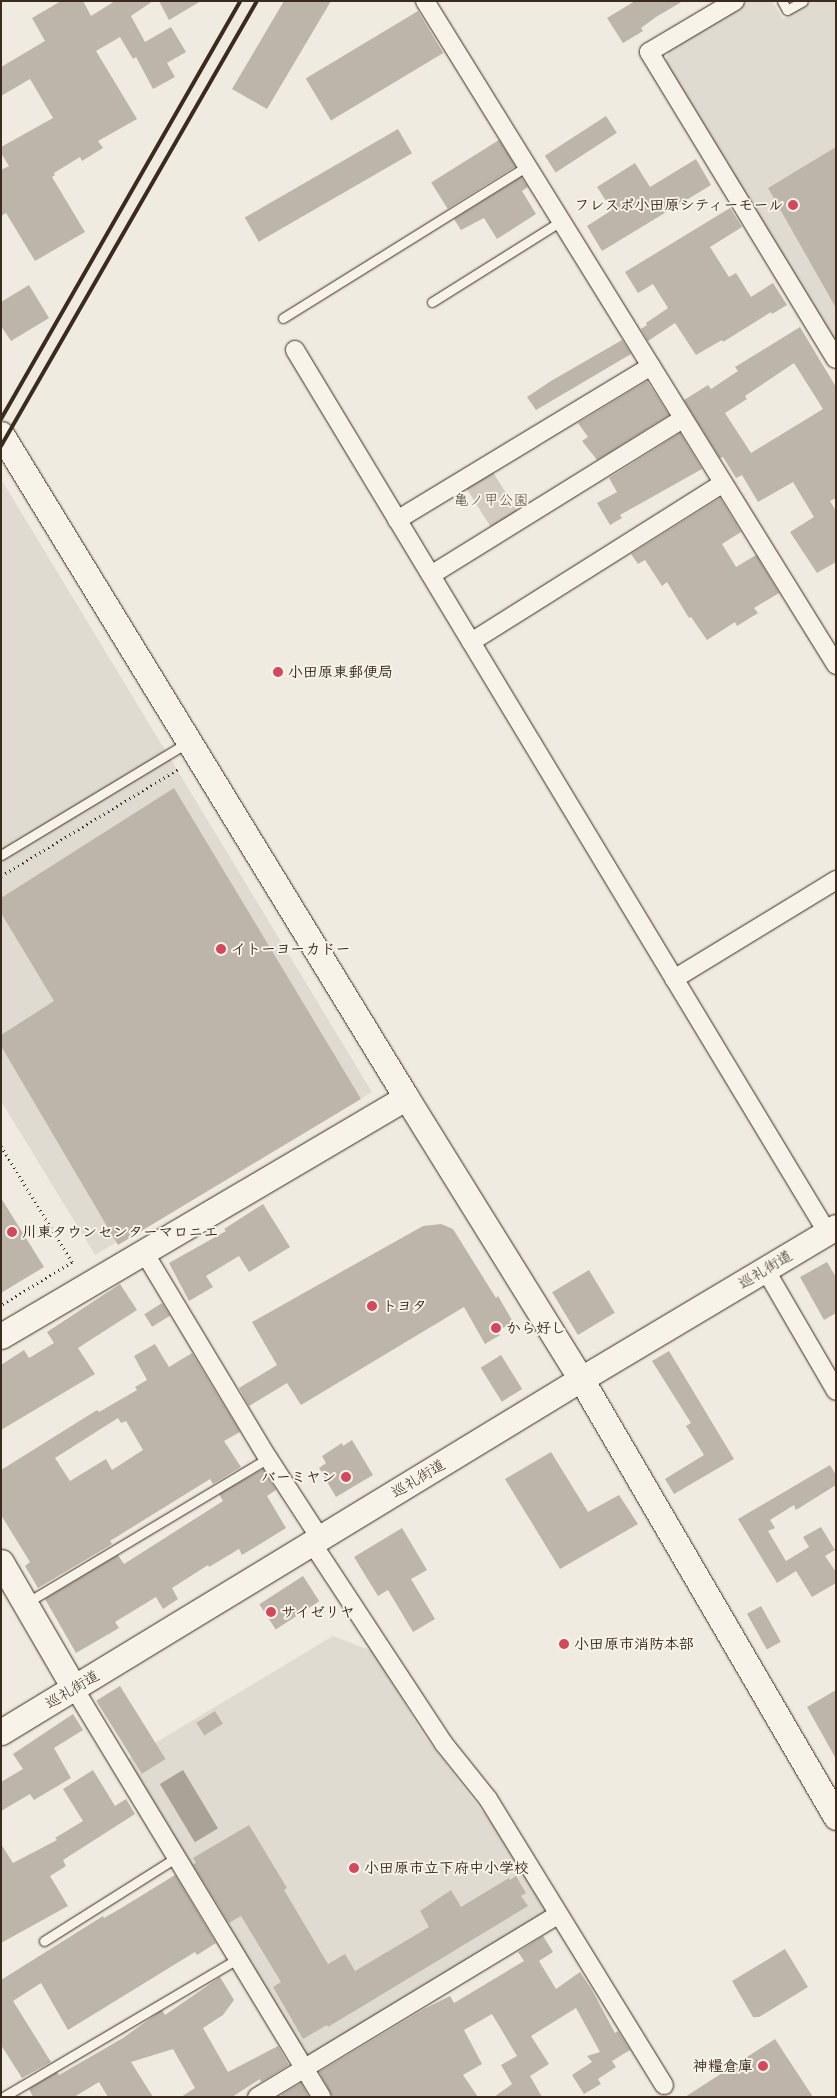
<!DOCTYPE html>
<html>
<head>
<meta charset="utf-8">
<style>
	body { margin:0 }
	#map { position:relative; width:837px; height:2098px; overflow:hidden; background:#efebe0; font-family:Mali,"Klee One",sans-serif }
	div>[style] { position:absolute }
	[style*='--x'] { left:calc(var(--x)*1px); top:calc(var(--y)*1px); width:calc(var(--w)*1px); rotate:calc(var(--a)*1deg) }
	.built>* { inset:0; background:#e0dbd0 }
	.green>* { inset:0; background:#d1cbc0; transform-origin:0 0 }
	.water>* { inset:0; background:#aaa296; transform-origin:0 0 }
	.building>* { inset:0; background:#bdb5aa; transform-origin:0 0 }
	.path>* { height:3px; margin-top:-1.5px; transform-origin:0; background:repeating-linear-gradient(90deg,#3b2a1e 0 1px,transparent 0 5px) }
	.roads { filter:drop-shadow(0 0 1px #3b2a1e) drop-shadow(0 0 1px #3b2a1e) }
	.lane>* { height:9px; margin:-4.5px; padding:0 4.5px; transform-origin:4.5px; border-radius:4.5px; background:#f7f3e8 }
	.street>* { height:18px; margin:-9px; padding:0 9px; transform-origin:9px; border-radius:9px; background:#f7f3e8 }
	.secondary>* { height:25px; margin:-12.5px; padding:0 12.5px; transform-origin:12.5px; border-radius:12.5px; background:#f7f3e8 }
	.rail>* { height:4px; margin:-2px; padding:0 2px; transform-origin:2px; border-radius:2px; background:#3b2a1e }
	.dots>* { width:14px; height:14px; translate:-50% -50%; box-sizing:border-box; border:2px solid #f7f3e8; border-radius:50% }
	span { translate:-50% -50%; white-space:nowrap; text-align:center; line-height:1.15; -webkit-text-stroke:4px #f7f3e8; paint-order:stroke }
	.poi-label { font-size:15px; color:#3b2a1e; font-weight:700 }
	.right { translate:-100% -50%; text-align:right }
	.left { translate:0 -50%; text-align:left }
	.park-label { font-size:15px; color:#605246 }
	.street-label { font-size:15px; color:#3b2a1e }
	.frame { position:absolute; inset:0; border:2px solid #3b2a1e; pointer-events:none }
</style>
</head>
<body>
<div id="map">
	<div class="built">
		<i style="clip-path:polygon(749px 1px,772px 1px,783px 19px,813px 1px,836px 1px,836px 345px,665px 65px,669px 49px)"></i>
		<i style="clip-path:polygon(1px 479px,372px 1092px,95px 1255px,1px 1101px)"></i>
		<i style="clip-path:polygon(333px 1636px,372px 1651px,425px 1737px,492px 1824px,547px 1914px,307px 2060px,125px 1761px)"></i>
	</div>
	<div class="green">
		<i style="left:491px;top:469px;width:53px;height:31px;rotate:58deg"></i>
	</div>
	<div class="water">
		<i style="left:183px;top:1770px;width:68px;height:27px;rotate:59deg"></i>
	</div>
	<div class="building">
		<i style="clip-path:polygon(61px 1px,83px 1px,91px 16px,115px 1px,153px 1px,131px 16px,145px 42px,171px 27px,186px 52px,167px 63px,175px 77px,153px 89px,136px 57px,133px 59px,120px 37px,96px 51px,137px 119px,98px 141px,103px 148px,82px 161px,80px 157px,54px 173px,55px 175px,52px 177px,85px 232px,35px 261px,6px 213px,1px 216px,1px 170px,9px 166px,1px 153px,1px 147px,53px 118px,30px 79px,1px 96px,1px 67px,45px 41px,32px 18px)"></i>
		<i style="clip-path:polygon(159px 1px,201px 1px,169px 20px)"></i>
		<i style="clip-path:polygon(284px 1px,331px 1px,267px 109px,232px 89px)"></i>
		<i style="clip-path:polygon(635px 1px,683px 1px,656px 17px,641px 28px,643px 31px,623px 43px,607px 18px)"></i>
		<i style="left:418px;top:11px;width:49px;height:131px;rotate:59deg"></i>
		<i style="left:606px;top:116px;width:20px;height:73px;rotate:57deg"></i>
		<i style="left:398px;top:129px;width:28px;height:177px;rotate:60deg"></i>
		<i style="left:499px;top:140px;width:31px;height:80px;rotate:58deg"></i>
		<i style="clip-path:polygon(836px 147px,836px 308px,768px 188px)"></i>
		<i style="clip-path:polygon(696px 159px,711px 185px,602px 251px,587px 226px,612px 210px,597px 187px,635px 163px,650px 187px)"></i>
		<i style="clip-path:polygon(521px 177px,528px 187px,522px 191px,536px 214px,497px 239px,484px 218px,461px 230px,454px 219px)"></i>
		<i style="clip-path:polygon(730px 208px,742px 227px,710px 247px,729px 277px,736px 273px,751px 297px,773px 283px,787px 305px,772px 314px,771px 312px,723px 342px,722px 340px,696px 355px,675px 323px,648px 341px,641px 329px,647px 325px,646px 323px,668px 308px,653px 284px,638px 293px,625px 272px)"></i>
		<i style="clip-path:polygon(29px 285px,49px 318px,11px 341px,1px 326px,1px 302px)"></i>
		<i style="clip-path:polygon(evenodd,800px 327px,836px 387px,836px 498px,830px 501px,836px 511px,836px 562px,817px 573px,790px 532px,814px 517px,793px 482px,758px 502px,742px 475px,736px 478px,723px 457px,720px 458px,684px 400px,708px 385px,711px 389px,738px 371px,735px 367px,800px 327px,794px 363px,823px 409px,751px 453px,725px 413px,747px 399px,745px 396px,794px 363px)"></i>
		<i style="clip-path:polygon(622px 340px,631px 354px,536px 410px,527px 397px,551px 381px)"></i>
		<i style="clip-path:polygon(647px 381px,669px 415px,597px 460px,582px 441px,588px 437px,578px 423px)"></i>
		<i style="clip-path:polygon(680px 433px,702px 469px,620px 515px,622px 518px,610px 525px,597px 503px,617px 492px,609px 478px)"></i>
		<i style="clip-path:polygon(720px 498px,741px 532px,722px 544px,736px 567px,756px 555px,779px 593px,754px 608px,758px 613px,737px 626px,735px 622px,707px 640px,691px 617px,689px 618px,667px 582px,662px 586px,645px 560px,638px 564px,631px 554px)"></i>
		<i style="clip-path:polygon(174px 788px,361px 1099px,118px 1245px,1px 1046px,1px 1035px,54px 1001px,1px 913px,1px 898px)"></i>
		<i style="clip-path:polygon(1px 1198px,44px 1267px,1px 1293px)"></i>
		<i style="clip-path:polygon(263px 1204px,290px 1247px,249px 1272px,239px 1256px,206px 1276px,213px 1287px,189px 1301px,169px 1263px,226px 1231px,224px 1229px)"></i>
		<i style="clip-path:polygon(441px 1224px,453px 1229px,496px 1298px,498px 1296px,513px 1322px,498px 1331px,500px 1335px,485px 1344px,464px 1307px,301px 1405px,287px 1383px,249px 1406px,239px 1388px,277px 1365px,252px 1322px,423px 1226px)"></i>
		<i style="clip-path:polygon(827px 1262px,836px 1277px,836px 1313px,824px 1320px,800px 1277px)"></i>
		<i style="left:589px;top:1270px;width:50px;height:43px;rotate:59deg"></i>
		<i style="clip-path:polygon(120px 1284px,137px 1310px,78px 1348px,95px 1374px,1px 1430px,1px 1365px,24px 1350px,29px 1358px,54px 1343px,47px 1332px)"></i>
		<i style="left:162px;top:1303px;width:15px;height:21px;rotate:58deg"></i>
		<i style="clip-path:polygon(evenodd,155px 1344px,169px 1367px,192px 1353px,240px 1432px,224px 1441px,241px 1467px,213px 1484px,210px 1479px,110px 1541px,112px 1544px,38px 1588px,25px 1566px,30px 1562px,1px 1515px,1px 1470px,97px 1410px,99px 1412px,137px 1390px,135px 1387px,147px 1380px,134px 1356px,155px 1344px,118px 1418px,121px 1423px,126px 1421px,143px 1450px,112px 1470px,106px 1459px,70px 1481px,55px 1458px,118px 1418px)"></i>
		<i style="clip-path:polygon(669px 1351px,734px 1459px,674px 1494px,665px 1479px,704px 1455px,686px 1426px,691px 1423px,652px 1361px)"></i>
		<i style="left:501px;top:1355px;width:40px;height:24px;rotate:58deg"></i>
		<i style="clip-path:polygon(352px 1440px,373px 1475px,336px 1497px,319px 1468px,326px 1463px,322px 1456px,342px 1443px,343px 1446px)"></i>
		<i style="clip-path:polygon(551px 1452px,588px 1512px,619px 1495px,638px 1524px,560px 1569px,505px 1479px)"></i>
		<i style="clip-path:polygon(830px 1465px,836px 1475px,836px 1485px,796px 1510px,794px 1505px,770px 1520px,775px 1528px,768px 1531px,786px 1561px,809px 1547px,803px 1537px,821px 1527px,835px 1550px,825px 1556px,836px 1572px,836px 1583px,812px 1597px,796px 1571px,777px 1583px,738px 1519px)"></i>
		<i style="clip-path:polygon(263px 1469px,276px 1490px,267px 1496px,286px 1528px,242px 1555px,239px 1549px,209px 1567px,208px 1565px,172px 1588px,178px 1599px,163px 1609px,156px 1597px,115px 1622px,119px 1628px,76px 1653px,45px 1599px,118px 1555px,124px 1564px,223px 1501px,219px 1494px)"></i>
		<i style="clip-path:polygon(402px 1528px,427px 1570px,411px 1579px,435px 1619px,413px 1632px,388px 1590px,378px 1596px,354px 1557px)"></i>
		<i style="left:303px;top:1576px;width:30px;height:52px;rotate:57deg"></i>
		<i style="left:761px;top:1606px;width:41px;height:16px;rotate:61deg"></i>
		<i style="left:120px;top:1686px;width:86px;height:28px;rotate:58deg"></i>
		<i style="clip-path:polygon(836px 1690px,836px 1759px,807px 1707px)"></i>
		<i style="left:215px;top:1711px;width:15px;height:22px;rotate:58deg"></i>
		<i style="clip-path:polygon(73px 1714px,83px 1730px,54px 1748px,71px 1778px,34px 1800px,30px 1794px,1px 1811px,1px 1782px,23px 1769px,13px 1754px)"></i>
		<i style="clip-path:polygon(93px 1770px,115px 1806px,126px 1799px,135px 1814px,63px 1860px,66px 1866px,50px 1876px,68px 1906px,1px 1943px,1px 1844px,13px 1863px,57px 1840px,55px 1838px,83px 1821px,63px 1789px)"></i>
		<i style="clip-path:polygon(249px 1825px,287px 1888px,284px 1890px,328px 1964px,345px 1954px,355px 1971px,429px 1927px,420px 1911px,451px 1890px,461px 1907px,509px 1878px,510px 1880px,516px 1876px,526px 1893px,521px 1896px,528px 1906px,328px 2027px,327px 2025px,303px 2039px,273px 1987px,281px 1982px,241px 1916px,229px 1923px,193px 1864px,196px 1863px,193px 1858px)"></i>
		<i style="clip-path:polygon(175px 1875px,216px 1943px,197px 1955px,195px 1952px,68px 2030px,41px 1983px,13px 2001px,51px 2062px,22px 2078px,1px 2045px,1px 1980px,103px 1916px,104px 1918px,123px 1907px)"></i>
		<i style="clip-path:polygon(543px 1936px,553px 1952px,539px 1961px,556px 1989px,580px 1972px,592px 1990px,615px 2033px,618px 2031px,630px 2050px,612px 2061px,616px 2067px,598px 2079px,601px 2084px,584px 2094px,572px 2075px,592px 2062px,587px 2056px,600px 2052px,576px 2008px,531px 2036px,549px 2064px,530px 2076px,542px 2097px,494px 2097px,512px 2084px,501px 2065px,517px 2056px,492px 2014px,464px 2030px,482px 2064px,463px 2075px,478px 2097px,333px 2097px,319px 2072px,424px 2009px,450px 1996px,454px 2003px,524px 1961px,518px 1952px)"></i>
		<i style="clip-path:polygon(785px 1949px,808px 1987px,759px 2017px,753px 2017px,732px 1981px)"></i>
		<i style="clip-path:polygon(220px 1977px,234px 2000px,223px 2015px,203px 2028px,228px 2072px,278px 2046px,289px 2065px,261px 2082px,260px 2079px,232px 2097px,181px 2097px,195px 2088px,173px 2049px,131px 2062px,153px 2097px,108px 2097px,99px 2082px,74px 2097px,33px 2097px,29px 2089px,57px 2072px,59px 2075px,123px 2038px,162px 2010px,165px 2015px)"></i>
		<i style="clip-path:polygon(775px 2039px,813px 2097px,685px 2097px)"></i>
		<i style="clip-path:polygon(301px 2083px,309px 2097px,282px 2097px,281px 2095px)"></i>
	</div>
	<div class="path">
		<i style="--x:1;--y:876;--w:209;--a:-31.1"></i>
		<i style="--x:1;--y:1146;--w:136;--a:58.5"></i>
		<i style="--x:72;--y:1262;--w:83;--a:148.8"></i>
	</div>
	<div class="roads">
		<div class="lane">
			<i style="--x:782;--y:1;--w:10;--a:61"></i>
			<i style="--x:787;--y:10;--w:18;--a:-29"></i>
			<i style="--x:432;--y:302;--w:152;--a:-32.1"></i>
			<i style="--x:283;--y:318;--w:287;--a:-31.9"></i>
			<i style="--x:1;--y:855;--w:217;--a:-31.1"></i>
			<i style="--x:26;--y:1603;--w:282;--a:-30.9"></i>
			<i style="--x:44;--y:1941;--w:157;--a:-32.3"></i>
			<i style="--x:3;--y:2097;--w:274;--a:-30.5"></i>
		</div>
		<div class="street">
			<i style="--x:425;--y:1;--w:781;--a:58.24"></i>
			<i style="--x:735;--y:1;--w:100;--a:149.3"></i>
			<i style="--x:649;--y:52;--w:359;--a:58.7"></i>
			<i style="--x:295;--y:350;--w:1030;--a:58.9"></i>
			<i style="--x:397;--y:520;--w:297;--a:-31.2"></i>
			<i style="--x:431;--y:575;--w:296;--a:-31.8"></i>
			<i style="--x:471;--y:642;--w:298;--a:-32.2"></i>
			<i style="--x:674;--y:979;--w:190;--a:-31.4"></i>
			<i style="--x:144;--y:1252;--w:240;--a:59"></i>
			<i style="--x:268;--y:1458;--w:95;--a:57"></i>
			<i style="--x:765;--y:1269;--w:141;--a:59.8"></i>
			<i style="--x:312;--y:1543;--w:240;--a:56.7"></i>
			<i style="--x:444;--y:1744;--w:70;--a:51.3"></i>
			<i style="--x:488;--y:1799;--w:336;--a:58.4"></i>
			<i style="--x:74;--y:1688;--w:478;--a:58.8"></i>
			<i style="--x:257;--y:2097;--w:352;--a:-31.2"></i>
		</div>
		<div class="secondary">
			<i style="--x:1;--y:434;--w:777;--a:58.58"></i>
			<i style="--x:406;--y:1097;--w:332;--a:58.2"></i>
			<i style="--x:581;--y:1379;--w:507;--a:59.79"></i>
			<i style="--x:1;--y:1336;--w:470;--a:-30.5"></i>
			<i style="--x:1;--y:1562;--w:146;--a:59.9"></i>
			<i style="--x:1;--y:1732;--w:679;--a:-31.33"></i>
			<i style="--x:581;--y:1379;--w:297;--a:-30.8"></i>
		</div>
	</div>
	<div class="rail">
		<i style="--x:1;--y:419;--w:482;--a:-60.2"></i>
		<i style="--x:1;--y:446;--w:513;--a:-60.09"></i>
	</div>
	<div class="dots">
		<i style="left:793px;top:205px;background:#d1495b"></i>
		<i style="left:278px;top:672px;background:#d1495b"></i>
		<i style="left:221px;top:949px;background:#d1495b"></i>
		<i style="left:12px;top:1232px;background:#d1495b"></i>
		<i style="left:372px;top:1306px;background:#d1495b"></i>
		<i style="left:496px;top:1328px;background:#d1495b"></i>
		<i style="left:346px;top:1477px;background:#d1495b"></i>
		<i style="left:271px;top:1612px;background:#d1495b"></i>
		<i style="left:564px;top:1644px;background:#d1495b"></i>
		<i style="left:354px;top:1868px;background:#d1495b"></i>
		<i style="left:763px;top:2066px;background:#d1495b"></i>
	</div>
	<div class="poi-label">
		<span class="right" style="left:783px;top:205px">フレスポ小田原シティーモール</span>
		<span class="left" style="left:288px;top:672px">小田原東郵便局</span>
		<span class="left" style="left:231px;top:949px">イトーヨーカドー</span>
		<span class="left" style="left:22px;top:1232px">川東タウンセンターマロニエ</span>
		<span class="left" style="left:382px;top:1306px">トヨタ</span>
		<span class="left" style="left:506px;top:1328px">から好し</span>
		<span class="right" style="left:336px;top:1477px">バーミヤン</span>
		<span class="left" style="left:281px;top:1612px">サイゼリヤ</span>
		<span class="left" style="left:574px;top:1644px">小田原市消防本部</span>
		<span class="left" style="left:364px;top:1868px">小田原市立下府中小学校</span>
		<span class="right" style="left:753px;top:2066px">神糧倉庫</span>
	</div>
	<div class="park-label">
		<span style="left:491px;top:500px">亀ノ甲公園</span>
	</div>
	<div class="street-label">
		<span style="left:765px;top:1269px;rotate:-31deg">巡礼街道</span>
		<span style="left:418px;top:1478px;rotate:-31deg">巡礼街道</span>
		<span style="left:72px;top:1689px;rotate:-31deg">巡礼街道</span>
	</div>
	<div class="frame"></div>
</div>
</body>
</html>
